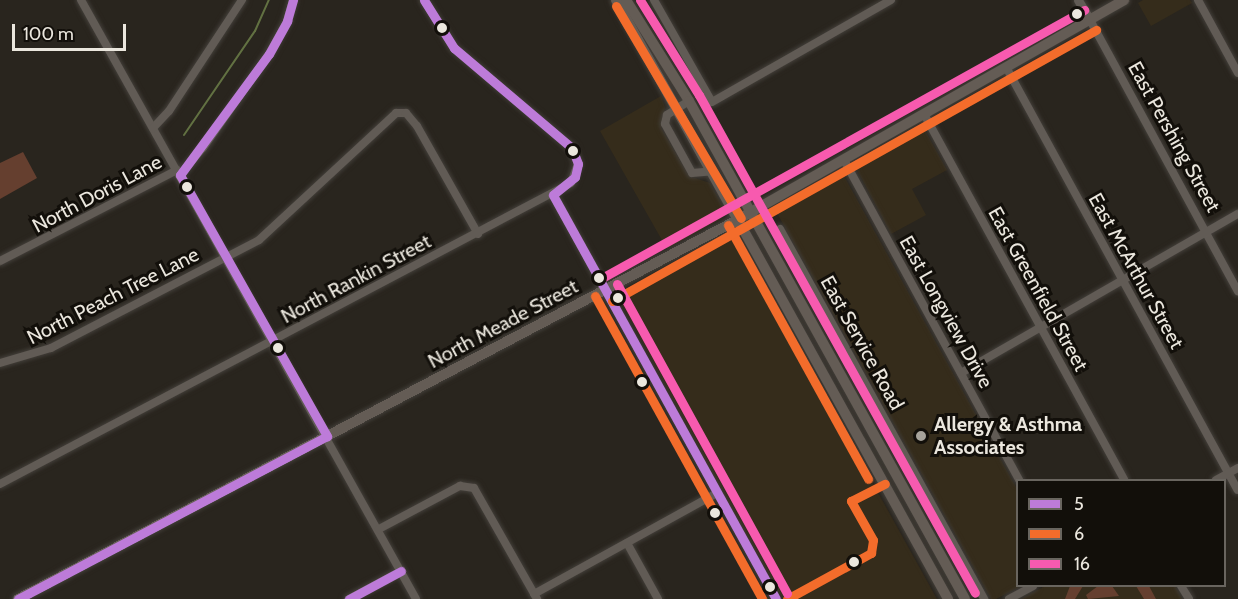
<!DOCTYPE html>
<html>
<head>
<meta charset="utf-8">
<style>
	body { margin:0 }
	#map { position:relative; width:1238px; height:599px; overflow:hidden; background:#29251e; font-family:Cabin,sans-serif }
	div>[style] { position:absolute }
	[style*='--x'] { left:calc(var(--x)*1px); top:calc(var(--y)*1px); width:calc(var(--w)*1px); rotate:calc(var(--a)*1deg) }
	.built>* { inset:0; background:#352c1b }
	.green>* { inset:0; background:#653f2f }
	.stream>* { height:2px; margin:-1px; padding:0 1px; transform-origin:1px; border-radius:1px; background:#627142 }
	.roads { filter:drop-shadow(0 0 2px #433f3a) drop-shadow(0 0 2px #433f3a) }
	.minor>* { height:8px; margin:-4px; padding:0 4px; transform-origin:4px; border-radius:4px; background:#615b55 }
	.tertiary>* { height:9px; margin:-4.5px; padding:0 4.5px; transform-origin:4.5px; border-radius:4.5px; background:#615b55 }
	.secondary>* { height:10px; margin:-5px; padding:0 5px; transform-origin:5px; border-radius:5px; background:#645c55 }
	.bus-1>* { height:9px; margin:-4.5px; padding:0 4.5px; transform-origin:4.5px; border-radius:4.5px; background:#bd7bd9 }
	.bus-2>* { height:9px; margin:-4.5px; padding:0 4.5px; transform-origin:4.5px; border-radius:4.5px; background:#f36c2b }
	.bus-3>* { height:9px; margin:-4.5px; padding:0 4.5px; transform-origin:4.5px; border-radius:4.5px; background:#f75aaf }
	.dots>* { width:16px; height:16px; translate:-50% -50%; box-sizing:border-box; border:3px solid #120f0a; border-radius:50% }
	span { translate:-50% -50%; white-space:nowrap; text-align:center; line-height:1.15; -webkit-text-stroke:6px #120f0a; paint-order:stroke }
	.street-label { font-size:20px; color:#ebe7de }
	.poi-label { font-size:20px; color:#ebe7de; font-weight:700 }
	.left { translate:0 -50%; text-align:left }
	.legend { position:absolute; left:1016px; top:479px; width:210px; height:108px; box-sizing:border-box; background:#120f0a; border:2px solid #69655f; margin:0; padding:8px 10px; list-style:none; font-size:18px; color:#ebe7de }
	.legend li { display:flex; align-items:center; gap:12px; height:30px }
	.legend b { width:30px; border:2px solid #69655f }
	.scale { position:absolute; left:12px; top:24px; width:114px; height:27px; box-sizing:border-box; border:3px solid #ebe7de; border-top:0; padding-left:8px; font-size:18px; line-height:21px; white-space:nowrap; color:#ebe7de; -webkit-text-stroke:4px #120f0a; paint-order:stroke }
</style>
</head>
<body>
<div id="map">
	<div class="built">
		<i style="clip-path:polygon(1143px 0,1190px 0,1192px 3px,1151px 26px,1138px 3px)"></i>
		<i style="clip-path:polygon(661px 96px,665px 107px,661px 128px,689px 176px,710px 183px,724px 209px,721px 219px,667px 249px,600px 131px)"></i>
		<i style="clip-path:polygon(923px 127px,947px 170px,912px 189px,926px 215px,891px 234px,855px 166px)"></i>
		<i style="clip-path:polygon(844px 176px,1017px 489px,1018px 586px,1021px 586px,996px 599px,991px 599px,777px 213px)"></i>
		<i style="clip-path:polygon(734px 233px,937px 599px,783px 599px,729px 504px,618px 297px)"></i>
		<i style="clip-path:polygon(1045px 586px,1175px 586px,1182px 599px,1021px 599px)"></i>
	</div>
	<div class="green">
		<i style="clip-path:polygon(23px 152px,37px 178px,0 199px,0 163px)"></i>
		<i style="clip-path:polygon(1070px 586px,1083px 586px,1075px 599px,1065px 599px)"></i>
		<i style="clip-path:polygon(1098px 586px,1112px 586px,1119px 596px,1088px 599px,1086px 595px)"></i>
		<i style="clip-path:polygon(1136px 586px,1149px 586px,1156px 599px,1144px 599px)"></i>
	</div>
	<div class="stream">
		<i style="--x:184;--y:135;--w:126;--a:-55.7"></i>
		<i style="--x:255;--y:31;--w:34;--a:-66"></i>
		<i style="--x:151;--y:164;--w:3;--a:18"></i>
	</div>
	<div class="roads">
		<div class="minor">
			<i style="--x:81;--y:0;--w:686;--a:60.78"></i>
			<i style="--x:654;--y:0;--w:117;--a:60.4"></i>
			<i style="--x:712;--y:102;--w:206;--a:-29.7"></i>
			<i style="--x:1198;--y:0;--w:83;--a:61.3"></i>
			<i style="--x:1090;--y:20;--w:309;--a:61.4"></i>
			<i style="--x:1006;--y:67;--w:482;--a:61.3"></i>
			<i style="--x:689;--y:101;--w:26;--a:148"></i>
			<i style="--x:667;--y:115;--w:9;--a:103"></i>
			<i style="--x:665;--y:124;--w:56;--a:61.1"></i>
			<i style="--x:692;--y:173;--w:21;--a:-5"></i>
			<i style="--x:924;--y:114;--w:417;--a:61.3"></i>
			<i style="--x:153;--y:128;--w:23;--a:-47"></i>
			<i style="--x:169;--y:111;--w:133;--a:-56.7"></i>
			<i style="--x:844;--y:160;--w:365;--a:61.3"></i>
			<i style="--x:180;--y:175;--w:35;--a:-50"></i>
			<i style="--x:203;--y:148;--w:115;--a:-54.9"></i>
			<i style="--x:269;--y:54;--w:38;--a:-61"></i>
			<i style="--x:287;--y:21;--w:22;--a:-74"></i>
			<i style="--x:553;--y:195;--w:461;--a:61.1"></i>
			<i style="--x:780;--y:229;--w:423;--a:61.1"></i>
			<i style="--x:0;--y:261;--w:199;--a:-27.2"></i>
			<i style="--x:0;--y:363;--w:53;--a:-16.4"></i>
			<i style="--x:51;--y:348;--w:234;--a:-27.4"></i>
			<i style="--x:259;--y:240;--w:187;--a:-42.8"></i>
			<i style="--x:396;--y:113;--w:10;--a:0"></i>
			<i style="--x:406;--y:113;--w:17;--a:50"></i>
			<i style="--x:417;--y:126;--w:124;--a:60.5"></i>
			<i style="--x:961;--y:373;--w:319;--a:-29.9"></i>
			<i style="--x:1216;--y:480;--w:25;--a:-29"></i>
			<i style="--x:0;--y:484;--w:645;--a:-27.8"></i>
			<i style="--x:571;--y:183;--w:20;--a:-70"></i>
			<i style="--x:578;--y:164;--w:17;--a:-111"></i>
			<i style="--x:572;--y:148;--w:155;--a:-139.7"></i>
			<i style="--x:454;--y:48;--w:57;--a:-122"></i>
			<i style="--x:379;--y:529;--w:92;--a:-28"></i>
			<i style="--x:460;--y:486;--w:14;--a:8"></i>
			<i style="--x:474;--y:488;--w:128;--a:60.4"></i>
			<i style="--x:627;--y:543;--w:64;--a:61"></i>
			<i style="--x:1181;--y:586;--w:15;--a:58"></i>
			<i style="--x:534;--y:594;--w:209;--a:-28.9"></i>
			<i style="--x:349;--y:599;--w:59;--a:-28.3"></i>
			<i style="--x:1009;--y:599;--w:27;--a:-28"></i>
		</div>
		<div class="tertiary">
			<i style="--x:1078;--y:0;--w:23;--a:59"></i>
		</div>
		<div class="secondary">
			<i style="--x:616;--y:0;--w:685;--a:61"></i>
			<i style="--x:626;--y:0;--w:119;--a:58"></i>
			<i style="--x:689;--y:101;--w:569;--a:61"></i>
			<i style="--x:18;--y:599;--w:815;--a:-27.79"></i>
			<i style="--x:739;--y:219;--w:443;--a:-29.6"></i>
		</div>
	</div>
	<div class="bus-1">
		<i style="--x:424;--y:0;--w:57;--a:58"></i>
		<i style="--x:454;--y:48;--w:155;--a:40.3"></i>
		<i style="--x:572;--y:148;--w:17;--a:69"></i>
		<i style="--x:578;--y:164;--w:13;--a:103"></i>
		<i style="--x:575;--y:177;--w:28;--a:141"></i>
		<i style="--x:180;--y:175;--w:300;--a:60.6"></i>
		<i style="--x:180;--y:175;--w:150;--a:-53.7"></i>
		<i style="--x:269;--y:54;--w:38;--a:-61"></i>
		<i style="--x:287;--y:21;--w:22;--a:-74"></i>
		<i style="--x:553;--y:195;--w:461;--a:61.1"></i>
		<i style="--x:18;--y:599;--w:349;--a:-27.8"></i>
		<i style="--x:349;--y:599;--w:59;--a:-28.3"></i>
	</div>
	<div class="bus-2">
		<i style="--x:616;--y:6;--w:246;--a:59.5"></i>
		<i style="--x:728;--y:225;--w:290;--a:61.1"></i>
		<i style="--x:595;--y:296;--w:346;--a:61.1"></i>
		<i style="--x:612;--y:301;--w:555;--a:-29.25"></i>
		<i style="--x:787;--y:599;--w:96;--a:-28.7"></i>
		<i style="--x:871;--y:553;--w:13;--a:-81"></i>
		<i style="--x:873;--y:540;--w:45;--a:-119.4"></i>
		<i style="--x:851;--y:501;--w:38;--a:-27"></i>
	</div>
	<div class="bus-3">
		<i style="--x:640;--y:0;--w:112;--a:58.2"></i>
		<i style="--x:699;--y:95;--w:569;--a:61"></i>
		<i style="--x:600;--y:279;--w:554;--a:-29.06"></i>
		<i style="--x:617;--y:284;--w:353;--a:61.2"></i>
	</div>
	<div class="dots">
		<i style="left:1077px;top:14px;background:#ebe7de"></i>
		<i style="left:442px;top:28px;background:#ebe7de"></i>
		<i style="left:573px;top:151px;background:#ebe7de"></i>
		<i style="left:187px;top:187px;background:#ebe7de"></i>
		<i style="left:599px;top:278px;background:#ebe7de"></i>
		<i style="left:618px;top:298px;background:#ebe7de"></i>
		<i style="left:278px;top:348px;background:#ebe7de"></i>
		<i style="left:642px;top:382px;background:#ebe7de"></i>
		<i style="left:921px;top:436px;background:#a7a39b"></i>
		<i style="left:715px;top:513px;background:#ebe7de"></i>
		<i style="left:854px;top:562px;background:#ebe7de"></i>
		<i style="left:770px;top:587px;background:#ebe7de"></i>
	</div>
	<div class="street-label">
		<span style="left:1174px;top:137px;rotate:61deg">East Pershing Street</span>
		<span style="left:97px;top:194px;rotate:-28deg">North Doris Lane</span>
		<span style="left:1136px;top:271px;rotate:61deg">East McArthur Street</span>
		<span style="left:356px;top:279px;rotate:-28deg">North Rankin Street</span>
		<span style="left:1038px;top:289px;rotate:61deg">East Greenfield Street</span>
		<span style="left:113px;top:296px;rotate:-27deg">North Peach Tree Lane</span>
		<span style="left:946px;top:312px;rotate:61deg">East Longview Drive</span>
		<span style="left:503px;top:324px;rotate:-28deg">North Meade Street</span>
		<span style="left:862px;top:343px;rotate:61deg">East Service Road</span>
	</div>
	<div class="poi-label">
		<span class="left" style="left:934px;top:436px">Allergy &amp; Asthma<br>Associates</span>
	</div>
	<ul class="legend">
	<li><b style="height:8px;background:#bd7bd9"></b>5</li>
	<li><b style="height:8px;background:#f36c2b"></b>6</li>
	<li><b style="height:8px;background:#f75aaf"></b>16</li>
	</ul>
	<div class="scale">100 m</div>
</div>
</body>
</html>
